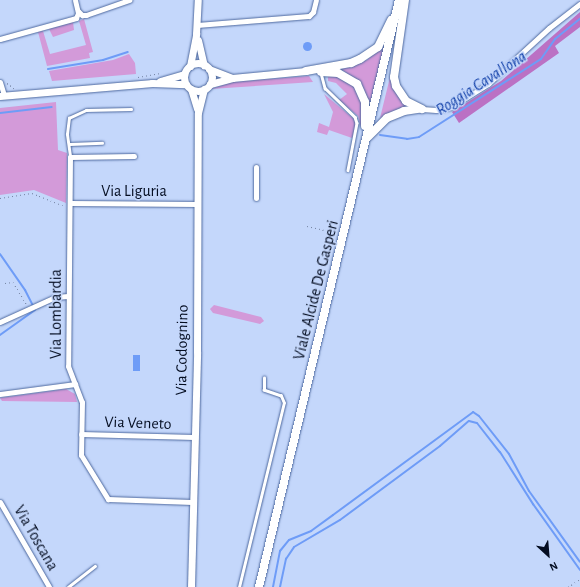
<!DOCTYPE html>
<html>
<head>
<meta charset="utf-8">
<style>
	body { margin:0 }
	#map { position:relative; width:580px; height:587px; overflow:hidden; background:#c4d7fb; font-family:"Alegreya Sans",sans-serif }
	div>[style] { position:absolute }
	[style*='--x'] { left:calc(var(--x)*1px); top:calc(var(--y)*1px); width:calc(var(--w)*1px); rotate:calc(var(--a)*1deg) }
	.green>* { inset:0; background:#d39ad9 }
	.forest>* { inset:0; background:#bb71c4 }
	.water>* { inset:0; background:#6e9cf7; transform-origin:0 0 }
	.round { border-radius:50% }
	.stream>* { height:2px; margin:-1px; padding:0 1px; transform-origin:1px; border-radius:1px; background:#6e9cf7 }
	.path>* { height:1px; margin-top:-0.5px; transform-origin:0; background:repeating-linear-gradient(90deg,#7584a2 0 1px,transparent 0 4px) }
	.roads { filter:drop-shadow(0 0 1px #4e699f) drop-shadow(0 0 1px #4e699f) }
	.lane>* { height:2.5px; margin:-1.25px; padding:0 1.25px; transform-origin:1.25px; border-radius:1.25px; background:#fff }
	.street>* { height:5px; margin:-2.5px; padding:0 2.5px; transform-origin:2.5px; border-radius:2.5px; background:#fff }
	.secondary>* { height:7px; margin:-3.5px; padding:0 3.5px; transform-origin:3.5px; border-radius:3.5px; background:#fff }
	.secondary>.ring { margin:-3.5px; padding:0; box-sizing:content-box; background:none; border:7px solid #fff; border-radius:50% }
	.primary>* { height:8px; margin:-4px; padding:0 4px; transform-origin:4px; border-radius:4px; background:#fff }
	span { translate:-50% -50%; white-space:nowrap; text-align:center; line-height:1.15; -webkit-text-stroke:3px #c4d7fb; paint-order:stroke }
	.street-label { font-size:16px; color:#040d21 }
	.water-label { font-size:17px; color:#1442aa; font-style:italic }
	.north { position:absolute; left:528px; top:535px; width:40px; height:40px; -webkit-text-stroke:3px #c4d7fb; paint-order:stroke; rotate:154deg; font-size:11px; font-weight:700; line-height:16px; text-align:center; color:#040d21 }
	.north::after { content:''; display:block; margin:auto; width:14px; height:18px; background:#040d21; clip-path:polygon(50% 0,100% 100%,50% 72%,0 100%) }
</style>
</head>
<body>
<div id="map">
	<div class="green">
		<i style="clip-path:polygon(84px 19px,93px 52px,89px 53px,90px 58px,47px 66px,38px 32px,43px 31px,50px 54px,86px 45px,79px 21px)"></i>
		<i style="clip-path:polygon(73px 22px,74px 30px,53px 37px,49px 29px)"></i>
		<i style="clip-path:polygon(385px 43px,369px 107px,360px 83px,341px 69px,367px 60px)"></i>
		<i style="clip-path:polygon(129px 54px,135px 63px,136px 74px,52px 81px,49px 71px,113px 60px)"></i>
		<i style="clip-path:polygon(391px 73px,412px 107px,393px 111px,380px 118px)"></i>
		<i style="clip-path:polygon(309px 76px,313px 82px,211px 89px,232px 82px)"></i>
		<i style="clip-path:polygon(328px 76px,336px 76px,351px 83px,358px 91px,361px 100px,361px 127px,358px 116px,339px 100px,347px 94px,336px 83px,328px 81px)"></i>
		<i style="clip-path:polygon(324px 94px,354px 119px,356px 124px,352px 138px,329px 130px,327px 135px,317px 132px,319px 123px,329px 127px,333px 112px)"></i>
		<i style="clip-path:polygon(56px 102px,58px 150px,67px 153px,66px 203px,34px 190px,0 195px,0 108px)"></i>
		<i style="clip-path:polygon(214px 305px,261px 317px,264px 321px,260px 324px,213px 313px,210px 309px)"></i>
		<i style="clip-path:polygon(66px 389px,75px 394px,77px 402px,2px 401px,0 398px)"></i>
	</div>
	<div class="forest">
		<i style="clip-path:polygon(580px 12px,580px 27px,555px 46px,559px 53px,459px 123px,452px 112px,501px 81px)"></i>
	</div>
	<div class="water">
		<i class="round" style="left:302.5px;top:41.5px;width:9px;height:9px"></i>
		<i style="left:133px;top:355px;width:7px;height:16px"></i>
	</div>
	<div class="stream">
		<i style="--x:48;--y:69;--w:56;--a:-9.3"></i>
		<i style="--x:103;--y:60;--w:26;--a:-18"></i>
		<i style="--x:0;--y:113;--w:52;--a:-6.6"></i>
		<i style="--x:380;--y:135;--w:27;--a:8"></i>
		<i style="--x:407;--y:139;--w:12;--a:-9"></i>
		<i style="--x:419;--y:137;--w:145;--a:-32.6"></i>
		<i style="--x:541;--y:59;--w:24;--a:-55"></i>
		<i style="--x:555;--y:39;--w:32;--a:-39"></i>
		<i style="--x:0;--y:254;--w:44;--a:55.2"></i>
		<i style="--x:25;--y:290;--w:22;--a:63"></i>
		<i style="--x:35;--y:310;--w:43;--a:144.5"></i>
		<i style="--x:273;--y:587;--w:37;--a:-79"></i>
		<i style="--x:280;--y:551;--w:14;--a:-51"></i>
		<i style="--x:289;--y:540;--w:24;--a:-22"></i>
		<i style="--x:311;--y:531;--w:27;--a:-36"></i>
		<i style="--x:333;--y:515;--w:174;--a:-36.3"></i>
		<i style="--x:473;--y:412;--w:7;--a:34"></i>
		<i style="--x:479;--y:416;--w:48;--a:51.7"></i>
		<i style="--x:509;--y:454;--w:42;--a:61.6"></i>
		<i style="--x:529;--y:491;--w:87;--a:54.3"></i>
		<i style="--x:280;--y:587;--w:29;--a:-78"></i>
		<i style="--x:286;--y:559;--w:14;--a:-56"></i>
		<i style="--x:294;--y:547;--w:53;--a:-30.4"></i>
		<i style="--x:340;--y:520;--w:124;--a:-36.5"></i>
		<i style="--x:440;--y:446;--w:38;--a:-41"></i>
		<i style="--x:469;--y:421;--w:8;--a:14"></i>
		<i style="--x:477;--y:423;--w:37;--a:52"></i>
		<i style="--x:500;--y:452;--w:62;--a:57.6"></i>
		<i style="--x:533;--y:504;--w:81;--a:54.5"></i>
	</div>
	<div class="path">
		<i style="--x:138;--y:77;--w:23;--a:-10"></i>
		<i style="--x:7;--y:83;--w:9;--a:36"></i>
		<i style="--x:0;--y:198;--w:32;--a:-9"></i>
		<i style="--x:32;--y:193;--w:35;--a:22"></i>
		<i style="--x:307;--y:226;--w:17;--a:13"></i>
		<i style="--x:5;--y:283;--w:8;--a:-7"></i>
		<i style="--x:13;--y:282;--w:26;--a:59"></i>
		<i style="--x:568;--y:587;--w:14;--a:-34"></i>
	</div>
	<div class="roads">
		<div class="lane">
			<i style="--x:321;--y:73;--w:16;--a:75"></i>
			<i style="--x:325;--y:88;--w:42;--a:44"></i>
			<i style="--x:355;--y:117;--w:6;--a:72"></i>
			<i style="--x:357;--y:123;--w:48;--a:100.8"></i>
			<i style="--x:70;--y:144;--w:32;--a:-2"></i>
			<i style="--x:70;--y:156;--w:22;--a:-98"></i>
			<i style="--x:67;--y:134;--w:16;--a:-83"></i>
			<i style="--x:69;--y:118;--w:19;--a:-25"></i>
			<i style="--x:86;--y:110;--w:45;--a:-1.3"></i>
			<i style="--x:68;--y:587;--w:34;--a:-38"></i>
			<i style="--x:239;--y:587;--w:189;--a:-76.3"></i>
			<i style="--x:284;--y:403;--w:8;--a:-113"></i>
			<i style="--x:281;--y:396;--w:18;--a:-161"></i>
			<i style="--x:264;--y:390;--w:12;--a:-90"></i>
		</div>
		<div class="street">
			<i style="--x:78;--y:11;--w:6;--a:45"></i>
			<i style="--x:82;--y:15;--w:4;--a:0"></i>
			<i style="--x:86;--y:15;--w:46;--a:-19.2"></i>
			<i style="--x:197;--y:25;--w:112;--a:-4.6"></i>
			<i style="--x:309;--y:16;--w:6;--a:-45"></i>
			<i style="--x:313;--y:12;--w:12;--a:-76"></i>
			<i style="--x:0;--y:39;--w:79;--a:-15.4"></i>
			<i style="--x:76;--y:18;--w:5;--a:-68"></i>
			<i style="--x:78;--y:13;--w:13;--a:-103"></i>
			<i style="--x:0;--y:82;--w:14;--a:73"></i>
			<i style="--x:422;--y:109;--w:14;--a:4"></i>
			<i style="--x:436;--y:110;--w:15;--a:-11"></i>
			<i style="--x:451;--y:107;--w:44;--a:-31.9"></i>
			<i style="--x:488;--y:84;--w:83;--a:-42.6"></i>
			<i style="--x:549;--y:28;--w:39;--a:-38"></i>
			<i style="--x:134;--y:156;--w:64;--a:179.1"></i>
			<i style="--x:70;--y:157;--w:209;--a:90.5"></i>
			<i style="--x:68;--y:366;--w:39;--a:69"></i>
			<i style="--x:82;--y:402;--w:53;--a:91.1"></i>
			<i style="--x:81;--y:455;--w:52;--a:58.5"></i>
			<i style="--x:108;--y:499;--w:84;--a:2"></i>
			<i style="--x:256;--y:167;--w:31;--a:90"></i>
			<i style="--x:70;--y:203;--w:128;--a:0.4"></i>
			<i style="--x:0;--y:322;--w:60;--a:-24.4"></i>
			<i style="--x:55;--y:297;--w:13;--a:-4"></i>
			<i style="--x:0;--y:394;--w:76;--a:-7.6"></i>
			<i style="--x:81;--y:434;--w:113;--a:1.5"></i>
			<i style="--x:0;--y:502;--w:98;--a:60"></i>
		</div>
		<div class="secondary">
			<i style="--x:198;--y:40;--w:26;--a:77"></i>
			<i class="ring" style="left:184px;top:63px;width:21px;height:21px"></i>
			<i style="--x:190;--y:66;--w:33;--a:-79"></i>
			<i style="--x:196;--y:34;--w:34;--a:-87"></i>
			<i style="--x:209;--y:69;--w:25;--a:21"></i>
			<i style="--x:160;--y:81;--w:25;--a:-16"></i>
			<i style="--x:210;--y:84;--w:23;--a:-15"></i>
			<i style="--x:232;--y:78;--w:74;--a:-5.4"></i>
			<i style="--x:191;--y:89;--w:21;--a:73"></i>
			<i style="--x:0;--y:96;--w:153;--a:-4.9"></i>
			<i style="--x:152;--y:83;--w:34;--a:2"></i>
			<i style="--x:191;--y:587;--w:235;--a:-88.5"></i>
			<i style="--x:197;--y:352;--w:239;--a:-89.8"></i>
			<i style="--x:198;--y:113;--w:25;--a:-76"></i>
		</div>
		<div class="primary">
			<i style="--x:405;--y:0;--w:78;--a:98.1"></i>
			<i style="--x:394;--y:77;--w:9;--a:77"></i>
			<i style="--x:396;--y:86;--w:18;--a:56"></i>
			<i style="--x:406;--y:101;--w:18;--a:27"></i>
			<i style="--x:306;--y:71;--w:46;--a:-10.1"></i>
			<i style="--x:351;--y:63;--w:10;--a:-24"></i>
			<i style="--x:360;--y:59;--w:22;--a:-34"></i>
			<i style="--x:378;--y:47;--w:30;--a:-64"></i>
			<i style="--x:321;--y:72;--w:17;--a:3"></i>
			<i style="--x:338;--y:73;--w:22;--a:30"></i>
			<i style="--x:357;--y:84;--w:20;--a:66"></i>
			<i style="--x:365;--y:102;--w:24;--a:90"></i>
			<i style="--x:368;--y:137;--w:27;--a:-45"></i>
			<i style="--x:387;--y:118;--w:18;--a:-22"></i>
			<i style="--x:404;--y:111;--w:15;--a:-8"></i>
			<i style="--x:259;--y:587;--w:603;--a:-76.59"></i>
		</div>
	</div>
	<div class="street-label">
		<span style="left:134px;top:191px">Via Liguria</span>
		<span style="left:316px;top:290px;rotate:-76deg">Viale Alcide De Gasperi</span>
		<span style="left:56px;top:314px;rotate:-90deg">Via Lombardia</span>
		<span style="left:182px;top:350px;rotate:-89deg">Via Codognino</span>
		<span style="left:138px;top:423px;rotate:2deg">Via Veneto</span>
		<span style="left:36px;top:538px;rotate:60deg">Via Toscana</span>
	</div>
	<div class="water-label">
		<span style="left:481px;top:83px;rotate:-33deg">Roggia Cavallona</span>
	</div>
	<div class="north">N</div>
</div>
</body>
</html>
